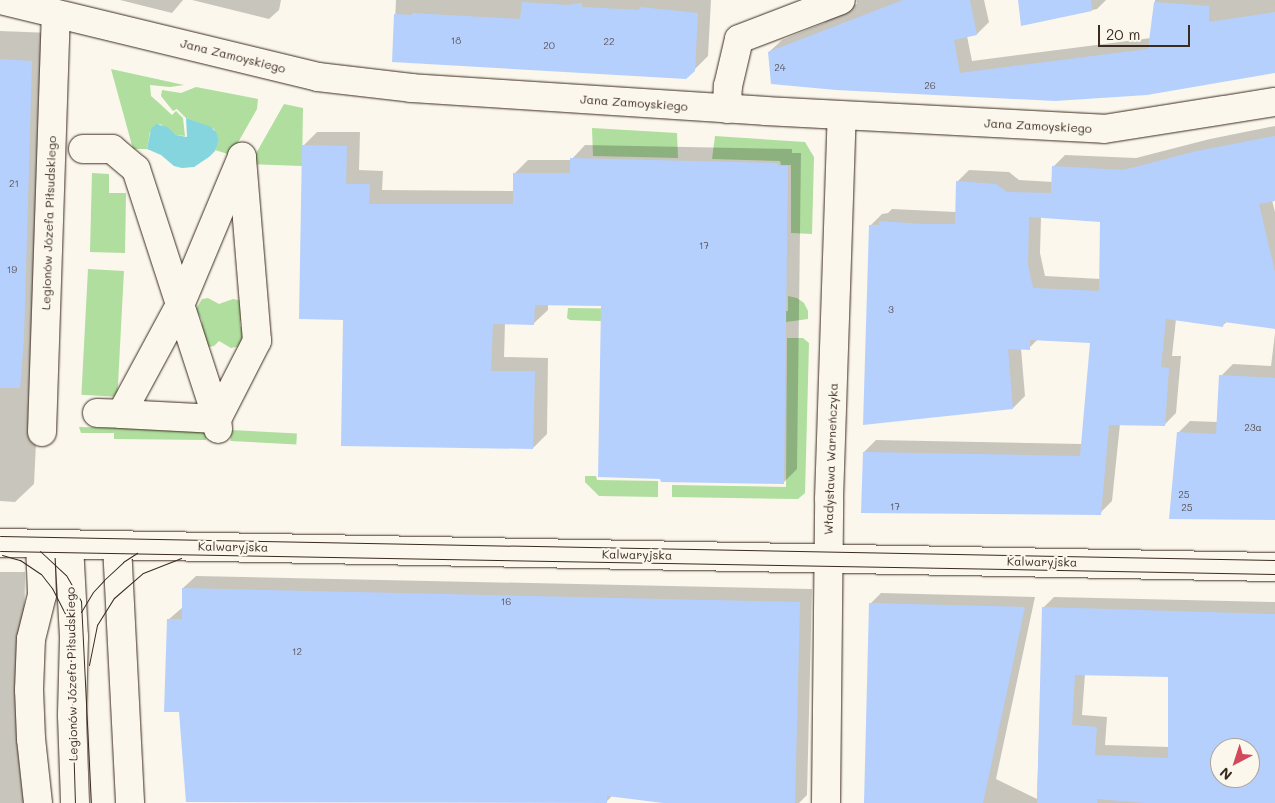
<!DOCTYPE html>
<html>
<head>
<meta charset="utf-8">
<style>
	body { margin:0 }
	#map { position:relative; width:1275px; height:803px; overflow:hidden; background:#fbf7ec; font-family:Mali,sans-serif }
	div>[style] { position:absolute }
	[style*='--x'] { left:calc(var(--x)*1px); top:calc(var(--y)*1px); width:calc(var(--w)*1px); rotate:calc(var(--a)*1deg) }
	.green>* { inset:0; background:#afde9e; transform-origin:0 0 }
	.water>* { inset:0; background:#84d5dd }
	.shadow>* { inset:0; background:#0003 }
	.building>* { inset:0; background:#b6d0fe }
	.roads { filter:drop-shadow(0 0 1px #3b2a1e) drop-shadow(0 0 1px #3b2a1e) }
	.minor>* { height:28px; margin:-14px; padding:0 14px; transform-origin:14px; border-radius:14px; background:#fbf7ec }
	.tram>* { height:1px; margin:-0.5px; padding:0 0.5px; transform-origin:0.5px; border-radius:0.5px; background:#3b2a1e }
	span { translate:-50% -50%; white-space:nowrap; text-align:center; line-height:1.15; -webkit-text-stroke:4.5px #fbf7ec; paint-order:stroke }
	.number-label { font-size:10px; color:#5a5456 }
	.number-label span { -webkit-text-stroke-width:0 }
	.street-label { font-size:12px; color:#3b2a1e }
	.north { position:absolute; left:1210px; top:738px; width:50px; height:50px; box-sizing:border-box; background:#fbf7ec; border:1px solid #aea59a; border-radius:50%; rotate:220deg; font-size:14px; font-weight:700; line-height:20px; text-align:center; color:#3b2a1e }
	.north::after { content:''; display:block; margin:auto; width:18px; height:22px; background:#d1495b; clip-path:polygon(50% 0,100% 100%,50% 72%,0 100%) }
	.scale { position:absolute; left:1098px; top:25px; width:92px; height:22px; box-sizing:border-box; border:2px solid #3b2a1e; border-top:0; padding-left:6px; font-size:15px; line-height:18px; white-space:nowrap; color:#3b2a1e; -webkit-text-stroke:4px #fbf7ec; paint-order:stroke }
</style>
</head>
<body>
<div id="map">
	<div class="green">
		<i style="clip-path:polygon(111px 69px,184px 85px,170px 87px,150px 85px,151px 96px,159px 103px,172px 115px,176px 111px,183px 118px,185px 136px,176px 135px,160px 124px,150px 132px,147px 149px,133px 149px)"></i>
		<i style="clip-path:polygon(196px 87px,258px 99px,257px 109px,231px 155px,215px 150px,219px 140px,214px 129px,186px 118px,177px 109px,173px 111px,161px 96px,162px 90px,181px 93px)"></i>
		<i style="clip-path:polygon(284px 104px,303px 108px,302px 166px,250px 164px)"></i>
		<i style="clip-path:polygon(592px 128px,677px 133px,678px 158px,593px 156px)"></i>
		<i style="clip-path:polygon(715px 136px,805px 142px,814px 157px,812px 234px,791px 233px,791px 165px,781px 165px,780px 161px,712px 159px)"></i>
		<i style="clip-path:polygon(92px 173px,109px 174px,109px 193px,126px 193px,125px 253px,90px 252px)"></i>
		<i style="left:88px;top:269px;width:36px;height:126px;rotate:3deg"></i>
		<i style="clip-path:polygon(788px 296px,797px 298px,804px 303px,808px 311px,808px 319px,786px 322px,687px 324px,570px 320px,567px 318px,568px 308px,788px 311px)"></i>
		<i style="clip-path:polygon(208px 298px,219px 304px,233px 299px,242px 301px,243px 319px,240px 321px,240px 326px,246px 332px,241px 346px,231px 348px,219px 341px,214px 346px,204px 348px,198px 327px,202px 324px,202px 320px,196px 309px,202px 299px)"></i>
		<i style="clip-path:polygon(787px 338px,803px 338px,809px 343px,805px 493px,798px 499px,672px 497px,672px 485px,786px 487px)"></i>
		<i style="clip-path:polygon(79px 427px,207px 430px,206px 440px,114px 439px,114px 433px,81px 433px)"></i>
		<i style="left:231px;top:430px;width:66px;height:11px;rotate:3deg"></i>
		<i style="clip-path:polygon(585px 476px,596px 476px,597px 480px,658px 481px,658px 497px,599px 496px,585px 482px)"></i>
	</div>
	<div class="water">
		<i style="clip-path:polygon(186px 118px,211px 127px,216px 132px,219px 140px,215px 151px,209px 157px,194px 167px,182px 168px,174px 166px,161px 155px,147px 149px,151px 129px,156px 124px,167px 127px,176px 135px,187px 137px)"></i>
	</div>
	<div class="shadow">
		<i style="clip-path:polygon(120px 0,183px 0,172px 13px)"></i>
		<i style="clip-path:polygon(192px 0,281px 0,279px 10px,269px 19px)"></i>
		<i style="clip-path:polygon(396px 0,711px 0,708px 56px,686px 78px,393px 61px)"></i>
		<i style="clip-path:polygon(857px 0,984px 0,989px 22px,977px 34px,967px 36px,972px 61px,1151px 38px,1155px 0,1275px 0,1275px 71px,1146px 94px,769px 52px,782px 40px,824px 23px,834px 13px,857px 4px)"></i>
		<i style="clip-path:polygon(1019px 0,1106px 0,1097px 9px,1022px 25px)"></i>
		<i style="clip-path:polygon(0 31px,51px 33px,42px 319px,34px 484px,15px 502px,0 501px)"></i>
		<i style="clip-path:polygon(evenodd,1275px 126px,1275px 199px,1272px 200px,1275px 212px,1275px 328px,1228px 321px,1223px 325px,1176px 319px,1172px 356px,1181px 356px,1176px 413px,1164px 425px,1120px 424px,1112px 501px,1100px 513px,864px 452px,876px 440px,1082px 444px,1091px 342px,1038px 339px,1029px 348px,1021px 348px,1025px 396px,1013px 408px,870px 226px,882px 214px,888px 213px,892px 209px,956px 212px,957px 182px,969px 170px,1009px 172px,1019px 180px,1053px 182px,1053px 167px,1065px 155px,1136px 158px,1210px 139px,1275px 126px,1041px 217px,1102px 221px,1101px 279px,1045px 276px,1040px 253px,1041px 217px)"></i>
		<i style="clip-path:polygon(317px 132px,360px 132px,359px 170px,383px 171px,382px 190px,514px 191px,514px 174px,528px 160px,571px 160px,585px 145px,792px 149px,792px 153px,801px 153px,797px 469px,783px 483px,603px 305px,548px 304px,548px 310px,534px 323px,505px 323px,504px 357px,548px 358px,547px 434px,533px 448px,345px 319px,303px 146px)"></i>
		<i style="clip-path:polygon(1275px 333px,1275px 519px,1178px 433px,1190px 421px,1218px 422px,1221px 376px,1233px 364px,1271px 366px)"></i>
		<i style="clip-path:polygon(0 572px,25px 572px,23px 722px,32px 803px,0 803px)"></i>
		<i style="clip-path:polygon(196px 576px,812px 589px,807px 795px,799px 803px,675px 803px,613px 795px,606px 802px,180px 711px,168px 620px,183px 607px,183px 588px)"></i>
		<i style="clip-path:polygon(evenodd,881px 593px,1035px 597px,996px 779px,1037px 799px,1043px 608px,1054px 597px,1275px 602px,1275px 803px,865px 803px,870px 604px,881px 593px,1085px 674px,1169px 676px,1170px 747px,1105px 745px,1107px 717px,1082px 715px,1085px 674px,881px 593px,1220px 748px,1250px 748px,1250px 778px,1220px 778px,1220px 748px)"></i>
	</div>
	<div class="building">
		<i style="clip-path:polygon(903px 0,970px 0,977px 35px,954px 40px,960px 73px,1148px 49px,1154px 2px,1209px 6px,1209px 22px,1275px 12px,1275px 73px,1147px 95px,1055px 101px,836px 90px,771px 84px,768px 52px)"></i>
		<i style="clip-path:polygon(1018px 0,1091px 0,1092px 11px,1021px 26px)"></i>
		<i style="clip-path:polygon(522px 2px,567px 5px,582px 3px,582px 7px,639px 10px,640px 7px,698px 13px,695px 71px,686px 79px,392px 62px,394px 14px,412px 15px,412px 13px,520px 19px)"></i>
		<i style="clip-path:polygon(0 59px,32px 61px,24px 338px,20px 388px,0 388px)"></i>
		<i style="clip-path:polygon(evenodd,1275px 136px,1275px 201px,1259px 204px,1275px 272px,1275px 329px,1224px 322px,1223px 327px,1166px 319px,1161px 367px,1169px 368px,1165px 426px,1109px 425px,1101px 515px,861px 513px,863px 452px,1080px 456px,1090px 343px,1030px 340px,1030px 350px,1008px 349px,1013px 409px,863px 425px,869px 225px,879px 225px,879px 221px,923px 224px,955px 224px,956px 181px,996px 184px,1007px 192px,1051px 193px,1052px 166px,1123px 170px,1197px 151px,1275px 136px,1029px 217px,1100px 222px,1099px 291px,1033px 288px,1028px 265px,1029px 217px)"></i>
		<i style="clip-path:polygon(302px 145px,347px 146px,346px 184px,370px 184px,369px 204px,513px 204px,513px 173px,570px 173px,570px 158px,778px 163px,778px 166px,788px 166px,784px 484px,661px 482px,660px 479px,598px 477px,601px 306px,535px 305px,534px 325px,493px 324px,491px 371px,535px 371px,533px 449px,341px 446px,343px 320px,299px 319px)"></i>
		<i style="clip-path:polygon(1219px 375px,1275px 378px,1275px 520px,1169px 519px,1177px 432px,1216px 434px)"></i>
		<i style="clip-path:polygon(182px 588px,800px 602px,795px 803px,663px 803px,607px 796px,607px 803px,186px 802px,179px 712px,164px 712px,167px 619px,182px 619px)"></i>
		<i style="clip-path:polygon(869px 603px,1025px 607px,983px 803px,864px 803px)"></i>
		<i style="clip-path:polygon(evenodd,1042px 607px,1275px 614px,1275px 803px,1145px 803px,1097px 799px,1097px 803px,1037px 803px,1042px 607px,1075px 675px,1168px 677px,1168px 758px,1095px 755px,1097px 727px,1072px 725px,1075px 675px,1042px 607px,1220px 748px,1250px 748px,1250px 778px,1220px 778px,1220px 748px)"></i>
	</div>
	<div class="roads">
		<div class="minor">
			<i style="--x:0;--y:0;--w:327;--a:13.6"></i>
			<i style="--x:318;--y:77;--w:94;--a:6.7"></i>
			<i style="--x:411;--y:88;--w:355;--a:3.7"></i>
			<i style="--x:765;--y:111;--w:339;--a:3"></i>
			<i style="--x:1104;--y:129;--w:173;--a:-9"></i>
			<i style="--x:727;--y:109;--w:23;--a:-88"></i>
			<i style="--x:728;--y:86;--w:48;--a:-76.8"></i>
			<i style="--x:739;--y:39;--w:109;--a:-20.9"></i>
			<i style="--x:83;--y:149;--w:29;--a:0"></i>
			<i style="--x:112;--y:149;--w:31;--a:40"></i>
			<i style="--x:136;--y:169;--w:263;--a:72"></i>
			<i style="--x:217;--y:419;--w:10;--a:84"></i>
			<i style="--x:97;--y:413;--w:24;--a:2"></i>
			<i style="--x:121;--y:414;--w:96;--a:3"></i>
			<i style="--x:217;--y:419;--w:88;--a:-62.9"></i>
			<i style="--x:257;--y:341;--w:185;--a:-94.7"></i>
			<i style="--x:242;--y:157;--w:160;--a:112.7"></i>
			<i style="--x:180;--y:305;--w:124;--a:118.4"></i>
			<i style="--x:42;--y:432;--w:418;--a:-88.1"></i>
			<i style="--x:0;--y:543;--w:1275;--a:1.08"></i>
			<i style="--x:69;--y:545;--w:92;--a:86.9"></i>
			<i style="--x:74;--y:637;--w:79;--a:91.5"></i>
			<i style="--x:72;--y:716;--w:87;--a:88"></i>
			<i style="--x:117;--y:545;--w:258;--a:87.1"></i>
			<i style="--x:38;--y:803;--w:64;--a:-96.2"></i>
			<i style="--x:31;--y:739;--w:49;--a:-92.3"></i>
			<i style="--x:29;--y:690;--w:51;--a:-87.8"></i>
			<i style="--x:31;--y:639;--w:45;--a:-76"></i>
			<i style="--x:42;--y:595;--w:51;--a:-92.2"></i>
			<i style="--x:826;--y:803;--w:304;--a:-89.4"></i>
			<i style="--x:829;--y:499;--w:383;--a:-88.1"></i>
		</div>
	</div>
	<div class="tram">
		<i style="--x:0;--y:536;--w:1275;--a:1.08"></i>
		<i style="--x:0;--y:551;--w:1275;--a:1.03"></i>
		<i style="--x:40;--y:551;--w:35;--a:43"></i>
		<i style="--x:66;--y:575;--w:30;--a:60"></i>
		<i style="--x:81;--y:601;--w:202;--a:87.2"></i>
		<i style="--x:2;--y:555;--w:19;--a:16"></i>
		<i style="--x:20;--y:560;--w:25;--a:34"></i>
		<i style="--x:41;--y:574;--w:18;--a:52"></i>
		<i style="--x:52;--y:588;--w:30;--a:63"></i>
		<i style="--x:66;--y:615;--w:21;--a:79"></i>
		<i style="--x:70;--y:636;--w:167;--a:88.3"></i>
		<i style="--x:81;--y:612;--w:23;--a:-59"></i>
		<i style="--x:93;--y:592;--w:16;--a:-47"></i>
		<i style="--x:104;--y:580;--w:26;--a:-43"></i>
		<i style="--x:123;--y:562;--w:17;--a:-33"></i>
		<i style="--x:89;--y:665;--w:41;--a:-78.7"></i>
		<i style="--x:97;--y:625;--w:32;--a:-58"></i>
		<i style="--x:114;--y:598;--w:38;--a:-41"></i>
		<i style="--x:143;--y:573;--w:41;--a:-21.5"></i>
	</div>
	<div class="number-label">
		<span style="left:456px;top:41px">18</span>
		<span style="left:609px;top:42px">22</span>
		<span style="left:549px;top:46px">20</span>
		<span style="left:780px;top:68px">24</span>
		<span style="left:930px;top:86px">26</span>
		<span style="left:14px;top:184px">21</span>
		<span style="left:704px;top:246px">17</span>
		<span style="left:12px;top:270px">19</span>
		<span style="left:891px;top:310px">3</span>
		<span style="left:1253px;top:428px">23a</span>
		<span style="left:1184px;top:495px">25</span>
		<span style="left:895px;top:507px">17</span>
		<span style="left:1187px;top:508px">25</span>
		<span style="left:506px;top:602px">16</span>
		<span style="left:297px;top:652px">12</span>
	</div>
	<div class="street-label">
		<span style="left:233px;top:56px;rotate:14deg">Jana Zamoyskiego</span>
		<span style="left:634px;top:103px;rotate:4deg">Jana Zamoyskiego</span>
		<span style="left:1038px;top:126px;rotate:3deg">Jana Zamoyskiego</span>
		<span style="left:49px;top:223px;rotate:-88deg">Legionów Józefa Piłsudskiego</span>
		<span style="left:831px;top:459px;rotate:-88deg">Władysława Warneńczyka</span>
		<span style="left:233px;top:547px;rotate:1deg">Kalwaryjska</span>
		<span style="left:637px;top:555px;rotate:1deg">Kalwaryjska</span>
		<span style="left:1042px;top:562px;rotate:1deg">Kalwaryjska</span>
		<span style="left:72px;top:674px;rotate:-91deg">Legionów Józefa Piłsudskiego</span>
	</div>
	<div class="north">N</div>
	<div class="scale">20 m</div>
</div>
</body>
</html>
